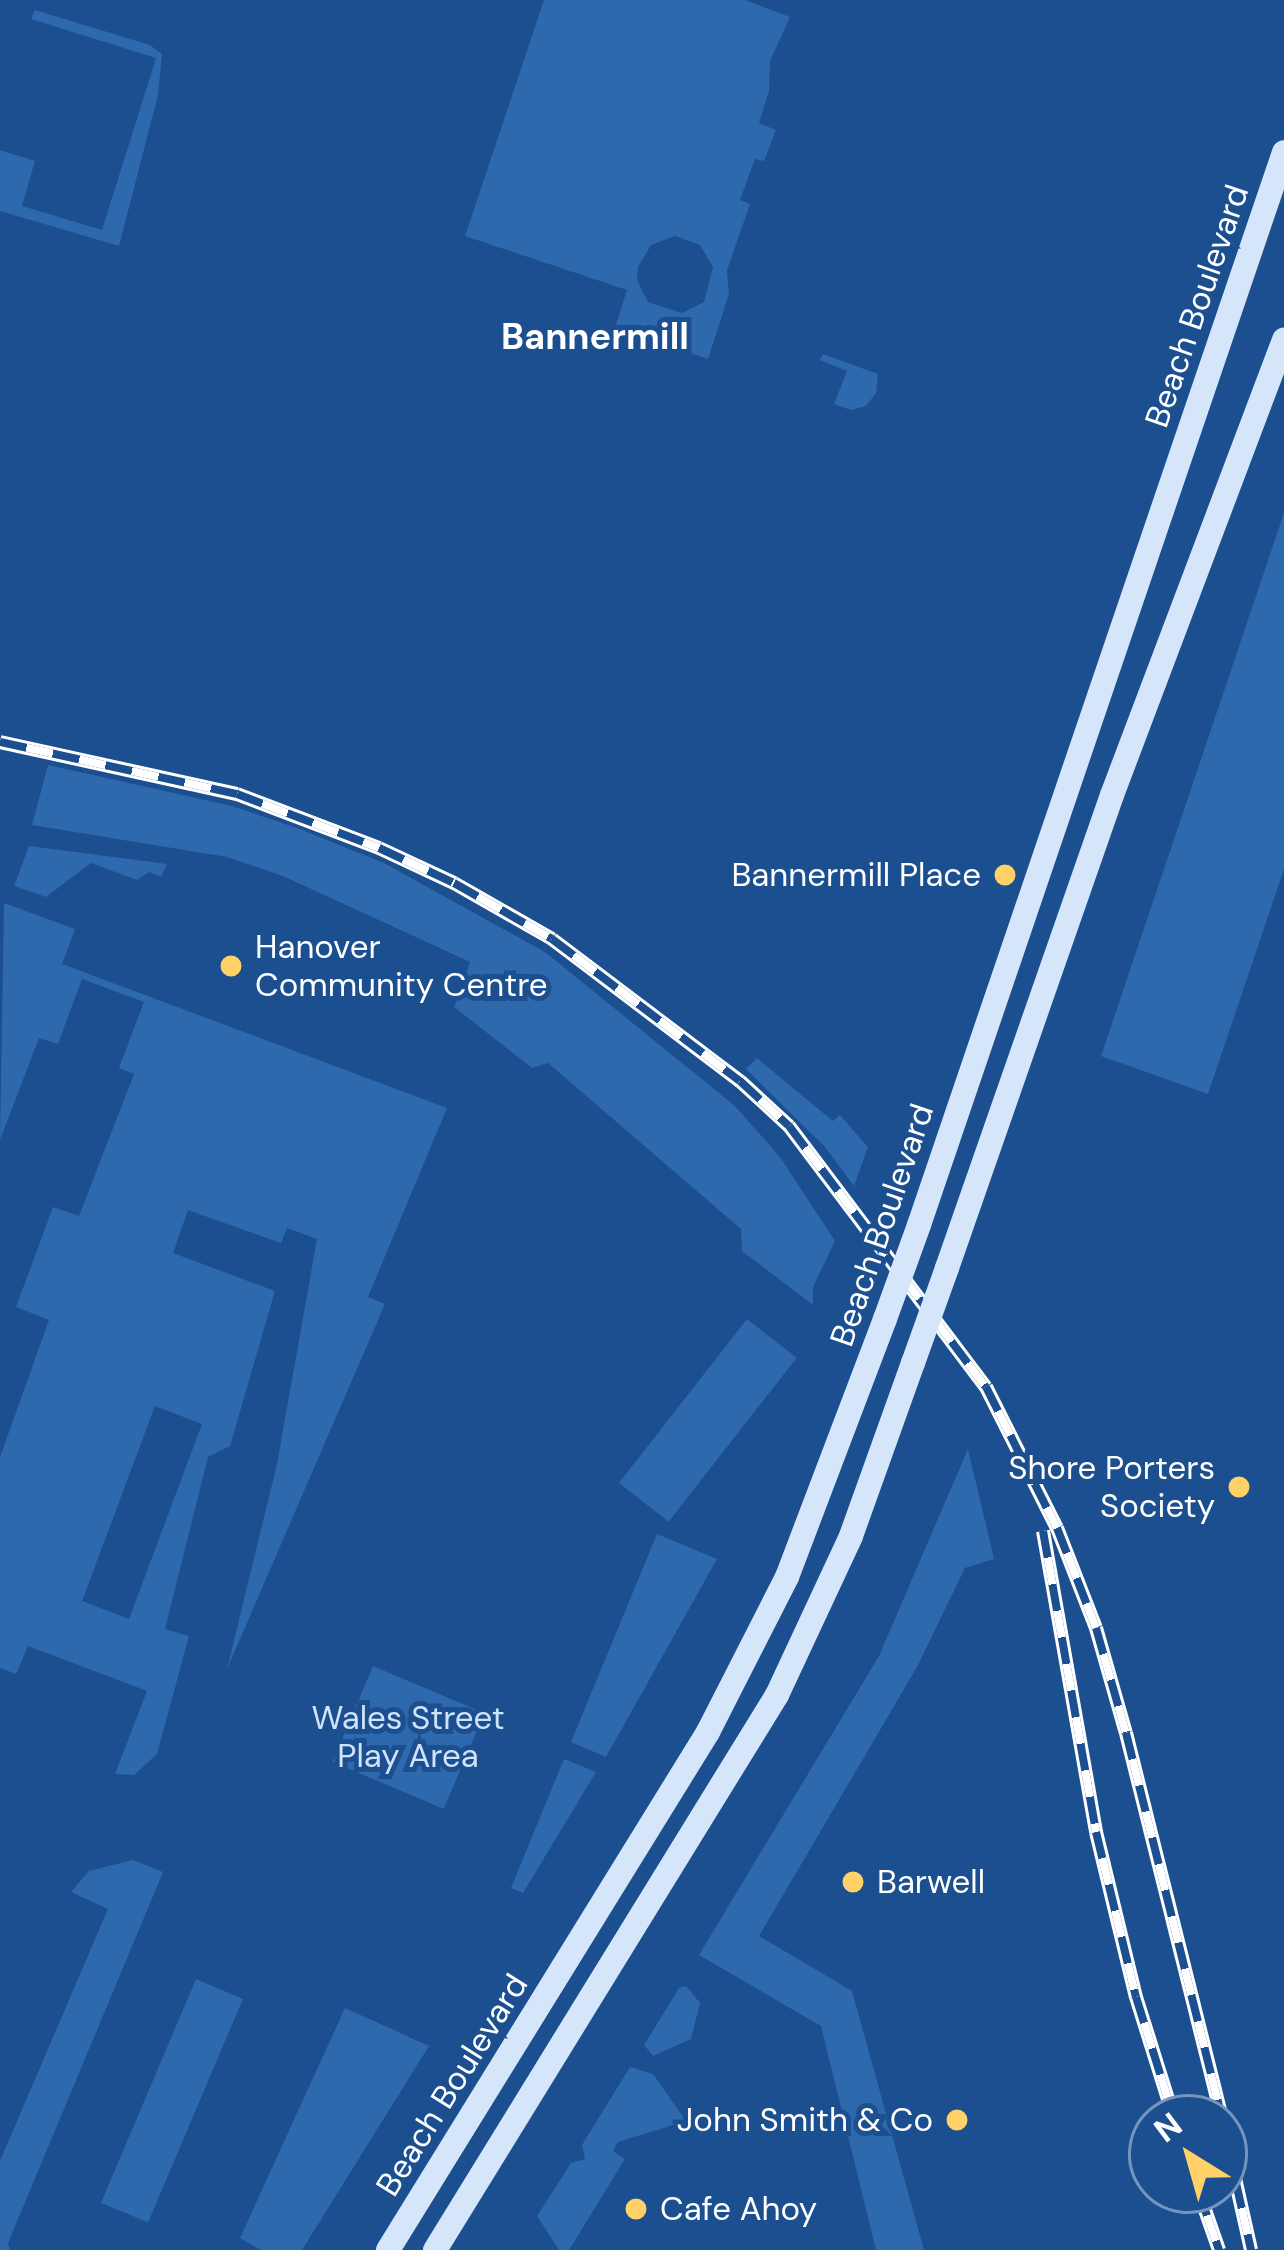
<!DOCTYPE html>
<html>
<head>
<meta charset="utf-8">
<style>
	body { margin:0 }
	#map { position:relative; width:1284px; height:2250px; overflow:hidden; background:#1b4f8f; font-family:"DM Sans",sans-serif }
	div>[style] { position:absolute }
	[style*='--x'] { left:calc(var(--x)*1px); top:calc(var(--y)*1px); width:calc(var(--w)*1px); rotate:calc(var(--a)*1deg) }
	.green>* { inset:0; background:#2e69ad; transform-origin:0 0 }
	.secondary>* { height:24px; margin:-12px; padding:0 12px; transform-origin:12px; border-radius:12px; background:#d6e6fa }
	.rail>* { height:14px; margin-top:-7px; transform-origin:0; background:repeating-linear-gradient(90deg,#1b4f8f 0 27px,#fff 0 54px); box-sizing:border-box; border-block:3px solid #fff }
	.secondary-bridge>* { height:24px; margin:-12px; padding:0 12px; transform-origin:12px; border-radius:12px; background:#d6e6fa }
	.dots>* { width:33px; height:33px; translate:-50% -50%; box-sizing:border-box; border:6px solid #1b4f8f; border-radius:50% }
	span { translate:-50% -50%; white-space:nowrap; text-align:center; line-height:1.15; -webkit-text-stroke:10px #1b4f8f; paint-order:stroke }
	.street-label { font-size:33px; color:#fff }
	.poi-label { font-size:33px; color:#fff }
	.right { translate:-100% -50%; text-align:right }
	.left { translate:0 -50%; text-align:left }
	.park-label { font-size:33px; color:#cfe3fa }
	.neighbourhood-label { font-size:36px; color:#fff; font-weight:700 }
	.north { position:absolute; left:1128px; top:2094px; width:120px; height:120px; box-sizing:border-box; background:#1b4f8f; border:3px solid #7695bc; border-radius:50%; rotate:323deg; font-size:33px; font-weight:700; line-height:48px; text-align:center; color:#fff }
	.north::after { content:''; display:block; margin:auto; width:42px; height:54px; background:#ffd166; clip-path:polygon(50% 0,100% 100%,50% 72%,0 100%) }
</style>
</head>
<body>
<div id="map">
	<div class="green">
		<i style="clip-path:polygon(evenodd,544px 0,745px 0,790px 17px,770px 61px,769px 91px,759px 123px,776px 130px,764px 161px,755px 159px,740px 200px,750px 204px,727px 270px,729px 294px,708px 359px,615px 328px,627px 290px,465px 236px,544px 0,675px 236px,700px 245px,713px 267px,704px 302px,682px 313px,648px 302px,637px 280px,638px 267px,651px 245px,675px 236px)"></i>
		<i style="clip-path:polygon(35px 10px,150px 45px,162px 54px,158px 95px,119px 246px,0 211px,0 150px,35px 161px,22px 206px,102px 230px,156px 58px,31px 19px)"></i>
		<i style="clip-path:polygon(823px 354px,878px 374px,876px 393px,866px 406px,851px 410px,834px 404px,847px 371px,820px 360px)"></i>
		<i style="clip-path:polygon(1284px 513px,1284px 869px,1208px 1094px,1101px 1056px)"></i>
		<i style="clip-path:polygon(48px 765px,232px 806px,297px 828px,384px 863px,545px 952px,735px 1106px,780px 1157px,835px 1241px,813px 1287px,813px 1305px,742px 1251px,741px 1229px,548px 1063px,532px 1068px,454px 1007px,470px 962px,283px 876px,227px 857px,32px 825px)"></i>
		<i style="clip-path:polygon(29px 846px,167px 864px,161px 877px,149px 872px,137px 880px,91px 863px,46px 897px,14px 886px)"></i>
		<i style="clip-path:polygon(evenodd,4px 903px,75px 929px,62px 964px,447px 1108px,368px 1297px,385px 1304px,227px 1669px,277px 1464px,317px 1239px,287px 1228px,281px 1243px,188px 1210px,173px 1253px,275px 1291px,230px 1446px,208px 1457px,165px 1629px,189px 1636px,157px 1754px,134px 1775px,115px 1774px,147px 1691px,28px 1646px,16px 1674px,0 1668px,0 1457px,49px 1320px,16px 1307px,53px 1207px,79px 1216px,134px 1074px,119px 1068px,144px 1002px,82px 979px,58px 1044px,39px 1038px,0 1140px,4px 903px,155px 1406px,202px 1424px,129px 1619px,82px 1601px,155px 1406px)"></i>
		<i style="clip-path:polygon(757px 1058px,833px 1121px,840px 1115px,868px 1147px,854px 1186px,825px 1147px,746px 1069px)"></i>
		<i style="left:747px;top:1319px;width:63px;height:208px;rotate:38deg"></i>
		<i style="clip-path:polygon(968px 1449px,994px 1559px,965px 1568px,917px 1667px,759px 1936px,852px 1991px,924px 2250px,876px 2250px,821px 2026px,699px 1955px,879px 1656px)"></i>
		<i style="clip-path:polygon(657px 1534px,717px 1559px,606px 1757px,571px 1742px)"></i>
		<i style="left:373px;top:1666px;width:121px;height:104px;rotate:23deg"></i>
		<i style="clip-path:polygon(564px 1759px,596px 1772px,523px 1893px,511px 1888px)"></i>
		<i style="clip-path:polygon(133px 1860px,163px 1872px,8px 2243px,10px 2250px,0 2250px,0 2161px,108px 1909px,71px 1892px,89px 1871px)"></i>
		<i style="left:196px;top:1979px;width:51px;height:243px;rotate:23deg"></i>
		<i style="clip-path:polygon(686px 1986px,700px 2003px,691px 2039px,653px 2056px,644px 2045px,679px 1988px)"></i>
		<i style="clip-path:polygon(345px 2008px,429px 2046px,302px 2250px,261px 2250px,240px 2238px)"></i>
		<i style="clip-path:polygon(630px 2067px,653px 2074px,686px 2121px,618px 2142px,613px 2151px,625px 2159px,569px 2250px,559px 2250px,537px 2216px,571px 2163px,585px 2159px,582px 2145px)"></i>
	</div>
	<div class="secondary">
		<i style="--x:919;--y:1225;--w:1133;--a:-71.21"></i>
		<i style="--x:947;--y:1268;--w:501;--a:-70.77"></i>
		<i style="--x:1112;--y:795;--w:487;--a:-69.3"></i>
		<i style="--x:388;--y:2250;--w:609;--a:-58.29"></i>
		<i style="--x:708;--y:1732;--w:174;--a:-63"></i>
		<i style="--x:787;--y:1577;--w:276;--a:-69.2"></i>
		<i style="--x:435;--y:2250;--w:652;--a:-58.36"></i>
		<i style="--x:777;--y:1695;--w:175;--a:-65"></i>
		<i style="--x:851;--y:1536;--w:184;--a:-70.3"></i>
	</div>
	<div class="rail">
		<i style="--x:0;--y:742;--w:243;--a:12.4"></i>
		<i style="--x:237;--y:794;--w:152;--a:20.8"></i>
		<i style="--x:379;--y:848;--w:83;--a:25"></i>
		<i style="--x:454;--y:883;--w:113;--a:29.7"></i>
		<i style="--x:552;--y:939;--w:236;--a:37.1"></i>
		<i style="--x:740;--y:1081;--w:67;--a:42.6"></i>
		<i style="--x:789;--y:1126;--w:327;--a:53"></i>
		<i style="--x:986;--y:1387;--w:158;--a:63.3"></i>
		<i style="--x:1057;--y:1528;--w:107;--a:68.7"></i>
		<i style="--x:1096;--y:1628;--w:109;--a:74.1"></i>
		<i style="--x:1126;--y:1733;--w:397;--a:76"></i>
		<i style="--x:1043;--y:1531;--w:306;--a:80"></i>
		<i style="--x:1096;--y:1832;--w:170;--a:76.4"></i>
		<i style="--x:1136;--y:1997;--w:127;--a:72.6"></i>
		<i style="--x:1224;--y:2129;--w:124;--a:77.4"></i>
		<i style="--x:1198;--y:2190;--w:64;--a:70.7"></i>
	</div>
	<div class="secondary-bridge">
		<i style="--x:885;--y:1319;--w:100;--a:-70.1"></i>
		<i style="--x:913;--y:1363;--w:101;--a:-70.3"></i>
	</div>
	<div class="dots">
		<i style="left:1005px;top:875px;background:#ffd166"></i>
		<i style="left:231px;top:966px;background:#ffd166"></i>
		<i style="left:1239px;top:1487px;background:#ffd166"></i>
		<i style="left:853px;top:1882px;background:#ffd166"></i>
		<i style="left:957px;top:2120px;background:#ffd166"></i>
		<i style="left:636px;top:2209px;background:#ffd166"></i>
	</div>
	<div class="street-label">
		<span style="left:1197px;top:306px;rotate:-71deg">Beach Boulevard</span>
		<span style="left:882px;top:1225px;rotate:-71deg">Beach Boulevard</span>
		<span style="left:452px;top:2085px;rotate:-58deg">Beach Boulevard</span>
	</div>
	<div class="poi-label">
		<span class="right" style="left:981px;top:875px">Bannermill Place</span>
		<span class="left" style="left:255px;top:966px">Hanover<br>Community Centre</span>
		<span class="right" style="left:1215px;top:1487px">Shore Porters<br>Society</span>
		<span class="left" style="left:877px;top:1882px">Barwell</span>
		<span class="right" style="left:933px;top:2120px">John Smith &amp; Co</span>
		<span class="left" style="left:660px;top:2209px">Cafe Ahoy</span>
	</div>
	<div class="park-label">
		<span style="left:408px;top:1737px">Wales Street<br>Play Area</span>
	</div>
	<div class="neighbourhood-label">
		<span style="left:595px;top:337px">Bannermill</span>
	</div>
	<div class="north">N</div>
</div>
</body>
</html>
